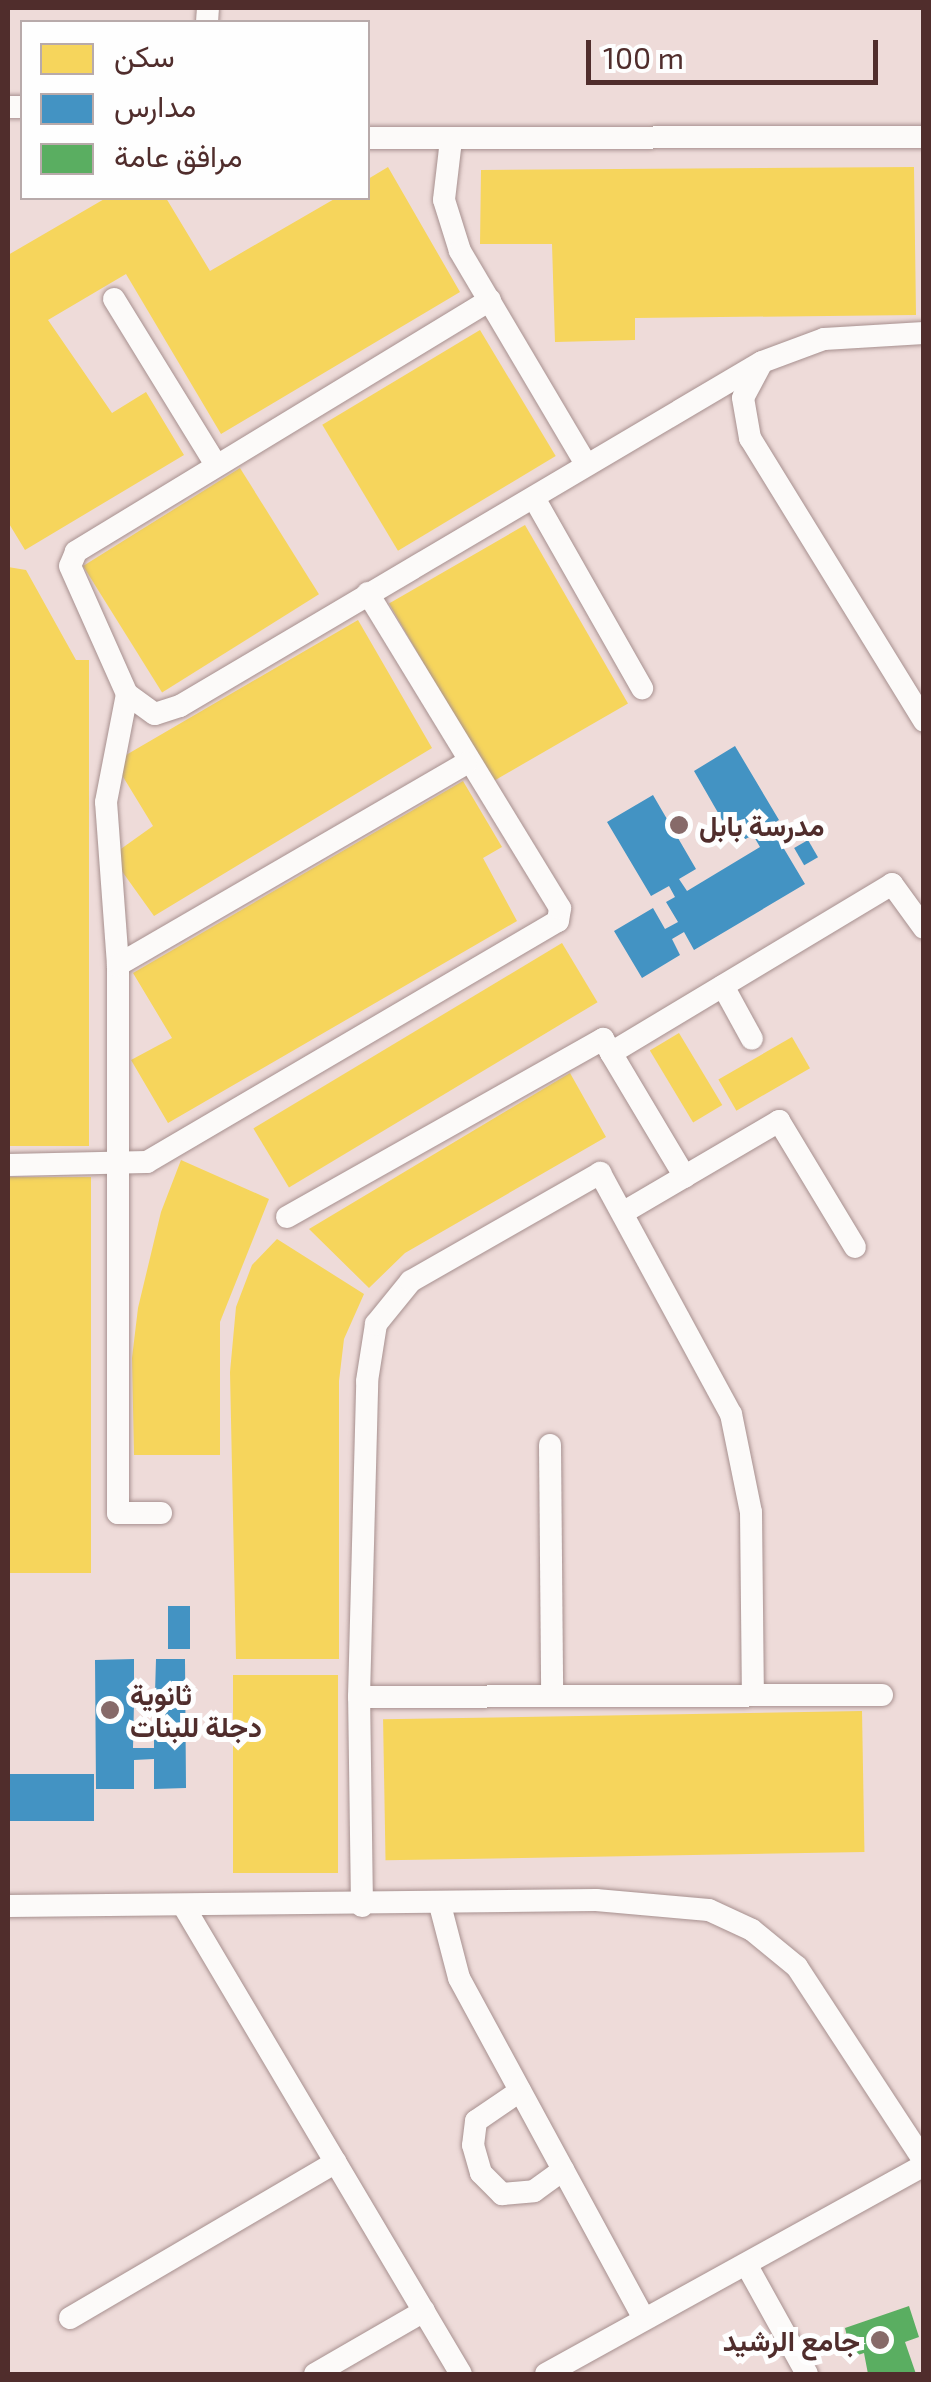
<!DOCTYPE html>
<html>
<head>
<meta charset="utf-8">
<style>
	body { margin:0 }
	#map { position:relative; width:931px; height:2382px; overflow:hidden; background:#eedbd9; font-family:"Exo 2",Vazirmatn,sans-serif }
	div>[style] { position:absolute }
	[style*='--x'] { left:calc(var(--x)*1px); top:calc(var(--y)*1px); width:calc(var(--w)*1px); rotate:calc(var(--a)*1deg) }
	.homes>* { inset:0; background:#f6d55c; transform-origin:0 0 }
	.schools>* { inset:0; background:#4393c3; transform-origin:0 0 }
	.public>* { inset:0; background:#5aae61 }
	.roads { filter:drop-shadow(0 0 2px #a7908f) drop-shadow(0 0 2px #a7908f) }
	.minor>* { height:22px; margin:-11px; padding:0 11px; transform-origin:11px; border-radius:11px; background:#fcfaf9 }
	.dots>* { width:28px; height:28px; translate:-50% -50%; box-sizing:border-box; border:5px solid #fefefe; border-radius:50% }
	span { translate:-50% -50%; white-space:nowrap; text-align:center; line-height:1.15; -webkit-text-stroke:10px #fefefe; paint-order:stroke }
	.poi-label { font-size:28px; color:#502d2c; font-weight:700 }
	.left { translate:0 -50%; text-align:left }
	.right { translate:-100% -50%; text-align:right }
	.frame { position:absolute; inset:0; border:10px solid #502d2c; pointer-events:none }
	.legend { position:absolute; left:20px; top:20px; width:350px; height:180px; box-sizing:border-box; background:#fefefe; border:2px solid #b8aaaa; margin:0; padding:12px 18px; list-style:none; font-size:30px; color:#502d2c }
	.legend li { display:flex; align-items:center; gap:20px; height:50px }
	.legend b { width:50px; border:2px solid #b8aaaa }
	.scale { position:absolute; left:586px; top:40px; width:292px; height:45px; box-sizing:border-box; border:5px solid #502d2c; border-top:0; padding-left:12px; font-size:30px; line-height:35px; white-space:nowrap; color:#502d2c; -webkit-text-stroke:8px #fefefe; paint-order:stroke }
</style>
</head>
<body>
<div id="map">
	<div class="homes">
		<i style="clip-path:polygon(388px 167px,460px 292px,221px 434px,126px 274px,48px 320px,112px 413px,146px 392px,184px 455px,25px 550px,8px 522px,8px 255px,106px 198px,166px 198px,210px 271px,336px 198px,368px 198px,368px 179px)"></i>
		<i style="clip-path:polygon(914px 167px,916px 315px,635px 318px,635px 340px,555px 342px,552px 244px,480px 244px,481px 170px)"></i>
		<i style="left:480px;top:330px;width:147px;height:184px;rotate:59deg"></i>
		<i style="left:240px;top:468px;width:149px;height:185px;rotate:58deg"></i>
		<i style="left:525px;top:525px;width:206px;height:157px;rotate:60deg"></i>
		<i style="clip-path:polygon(8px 567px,26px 570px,76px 660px,89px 660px,89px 1146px,8px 1146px)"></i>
		<i style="clip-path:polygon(358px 620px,432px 748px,154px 916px,111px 856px,153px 826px,114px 762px)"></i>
		<i style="clip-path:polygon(463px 781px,502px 847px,483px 858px,517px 921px,168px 1123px,131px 1060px,172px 1038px,133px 973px)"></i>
		<i style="left:562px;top:943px;width:69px;height:360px;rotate:59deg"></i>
		<i style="left:679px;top:1033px;width:84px;height:34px;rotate:59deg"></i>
		<i style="left:792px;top:1037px;width:36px;height:85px;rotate:60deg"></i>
		<i style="clip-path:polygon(570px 1073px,606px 1137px,405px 1253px,369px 1288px,309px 1229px)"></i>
		<i style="clip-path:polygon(181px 1160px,269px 1199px,220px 1322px,220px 1455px,134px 1455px,132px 1358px,138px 1308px,161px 1212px)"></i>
		<i style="left:8px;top:1177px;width:83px;height:396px"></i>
		<i style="clip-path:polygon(277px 1239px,364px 1294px,344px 1339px,339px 1381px,339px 1659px,236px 1659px,230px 1372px,236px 1307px,252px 1265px)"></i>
		<i style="left:233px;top:1675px;width:105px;height:198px"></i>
		<i style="left:862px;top:1711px;width:141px;height:479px;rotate:89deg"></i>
	</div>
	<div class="schools">
		<i style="clip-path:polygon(735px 746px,779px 820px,762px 830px,769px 841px,777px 837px,805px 884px,694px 950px,684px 932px,672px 939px,680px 955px,642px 978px,614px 931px,653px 908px,665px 929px,678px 922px,666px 902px,675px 897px,669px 886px,651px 896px,607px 822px,653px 795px,696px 869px,679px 879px,687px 891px,760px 847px,753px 835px,736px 844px,694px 771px)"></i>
		<i style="left:808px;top:840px;width:20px;height:16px;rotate:60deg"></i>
		<i style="left:168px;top:1606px;width:22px;height:43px"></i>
		<i style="clip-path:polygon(evenodd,134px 1659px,134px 1693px,155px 1693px,156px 1659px,185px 1659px,186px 1788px,154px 1789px,154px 1759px,134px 1760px,134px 1789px,96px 1789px,95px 1660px,134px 1659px,134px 1704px,154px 1705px,154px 1748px,133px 1748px,134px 1704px)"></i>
		<i style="left:8px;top:1774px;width:86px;height:47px"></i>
	</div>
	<div class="public">
		<i style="clip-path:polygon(909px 2306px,919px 2337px,905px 2342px,916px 2374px,868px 2374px,864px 2353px,852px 2357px,845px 2328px)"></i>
	</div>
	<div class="roads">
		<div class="minor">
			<i style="--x:207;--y:22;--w:14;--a:-86"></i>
			<i style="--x:8;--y:107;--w:14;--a:0"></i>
			<i style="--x:368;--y:138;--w:556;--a:-0.1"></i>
			<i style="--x:451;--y:140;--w:60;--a:96.7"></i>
			<i style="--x:444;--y:200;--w:53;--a:72.6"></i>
			<i style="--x:460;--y:251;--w:247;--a:59.4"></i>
			<i style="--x:114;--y:299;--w:193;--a:58.4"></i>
			<i style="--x:490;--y:300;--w:485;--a:148.7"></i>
			<i style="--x:76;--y:552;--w:15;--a:113"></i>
			<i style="--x:70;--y:566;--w:140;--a:66"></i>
			<i style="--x:127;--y:694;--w:34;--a:36"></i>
			<i style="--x:155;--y:714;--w:26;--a:-18"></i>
			<i style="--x:180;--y:706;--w:676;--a:-30.59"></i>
			<i style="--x:762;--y:362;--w:66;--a:-20.4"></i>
			<i style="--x:824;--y:339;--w:100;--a:-3.4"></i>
			<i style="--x:761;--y:364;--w:38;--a:118"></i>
			<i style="--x:743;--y:398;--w:41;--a:80.1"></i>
			<i style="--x:750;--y:438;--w:332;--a:58.4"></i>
			<i style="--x:534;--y:498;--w:219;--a:60.4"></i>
			<i style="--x:118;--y:965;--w:163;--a:-94.2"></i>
			<i style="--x:106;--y:802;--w:110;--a:-79"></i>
			<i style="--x:723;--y:986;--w:60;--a:61.3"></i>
			<i style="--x:611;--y:1053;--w:144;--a:59.2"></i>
			<i style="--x:8;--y:1165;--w:139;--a:-1.2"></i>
			<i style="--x:147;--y:1162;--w:476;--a:-30.4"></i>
			<i style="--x:558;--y:921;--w:13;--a:-81"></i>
			<i style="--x:560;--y:908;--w:369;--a:-121.4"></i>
			<i style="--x:624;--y:1212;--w:180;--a:-30.4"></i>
			<i style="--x:779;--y:1121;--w:147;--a:58.9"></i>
			<i style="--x:287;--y:1217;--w:363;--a:-29.4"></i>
			<i style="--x:603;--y:1039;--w:16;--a:60"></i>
			<i style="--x:611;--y:1053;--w:328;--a:-31"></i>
			<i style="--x:892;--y:884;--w:54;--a:54"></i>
			<i style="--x:550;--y:1445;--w:251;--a:89.5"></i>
			<i style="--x:161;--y:1513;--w:43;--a:180"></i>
			<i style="--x:118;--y:1513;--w:548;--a:-90"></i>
			<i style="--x:118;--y:965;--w:402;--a:-30.1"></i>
			<i style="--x:359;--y:1697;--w:523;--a:-0.22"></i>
			<i style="--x:183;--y:1905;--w:545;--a:59.34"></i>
			<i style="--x:440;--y:1905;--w:75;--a:75.4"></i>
			<i style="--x:459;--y:1978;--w:388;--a:61.5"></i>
			<i style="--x:8;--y:1906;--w:588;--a:-0.58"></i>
			<i style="--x:596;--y:1900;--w:113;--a:5.1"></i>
			<i style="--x:709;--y:1910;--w:47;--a:24.9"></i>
			<i style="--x:752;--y:1930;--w:58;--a:39.4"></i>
			<i style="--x:797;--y:1967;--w:232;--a:56.8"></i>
			<i style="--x:362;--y:1906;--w:209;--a:-90.8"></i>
			<i style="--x:359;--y:1697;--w:316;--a:-88.5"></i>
			<i style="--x:367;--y:1381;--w:58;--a:-81"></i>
			<i style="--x:376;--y:1324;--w:55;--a:-50.9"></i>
			<i style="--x:411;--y:1281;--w:218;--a:-29.7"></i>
			<i style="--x:600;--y:1173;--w:274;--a:61.5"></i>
			<i style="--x:731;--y:1414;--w:100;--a:78.5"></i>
			<i style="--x:751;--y:1512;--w:183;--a:89.4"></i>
			<i style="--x:520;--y:2091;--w:53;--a:145.7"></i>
			<i style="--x:476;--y:2121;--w:24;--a:97"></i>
			<i style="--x:473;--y:2145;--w:29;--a:74"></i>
			<i style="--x:481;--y:2173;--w:30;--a:45"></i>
			<i style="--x:502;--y:2194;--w:32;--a:-5"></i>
			<i style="--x:534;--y:2191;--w:36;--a:-36"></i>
			<i style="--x:746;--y:2264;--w:126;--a:61"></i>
			<i style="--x:70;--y:2318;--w:308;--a:-30.4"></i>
			<i style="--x:315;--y:2374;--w:126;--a:-30"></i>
			<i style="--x:546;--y:2374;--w:432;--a:-28.9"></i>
		</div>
	</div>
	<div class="dots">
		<i style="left:679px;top:825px;background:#876a69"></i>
		<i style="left:110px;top:1710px;background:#876a69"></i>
		<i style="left:880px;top:2340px;background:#876a69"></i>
	</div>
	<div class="poi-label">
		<span class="left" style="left:699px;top:825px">مدرسة بابل</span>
		<span class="left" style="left:130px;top:1710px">ثانوية<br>دجلة للبنات</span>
		<span class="right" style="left:860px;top:2340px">جامع الرشيد</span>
	</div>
	<div class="frame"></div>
	<ul class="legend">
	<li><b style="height:28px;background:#f6d55c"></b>سكن</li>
	<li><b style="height:28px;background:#4393c3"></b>مدارس</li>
	<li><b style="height:28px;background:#5aae61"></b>مرافق عامة</li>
	</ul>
	<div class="scale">100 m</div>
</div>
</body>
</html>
